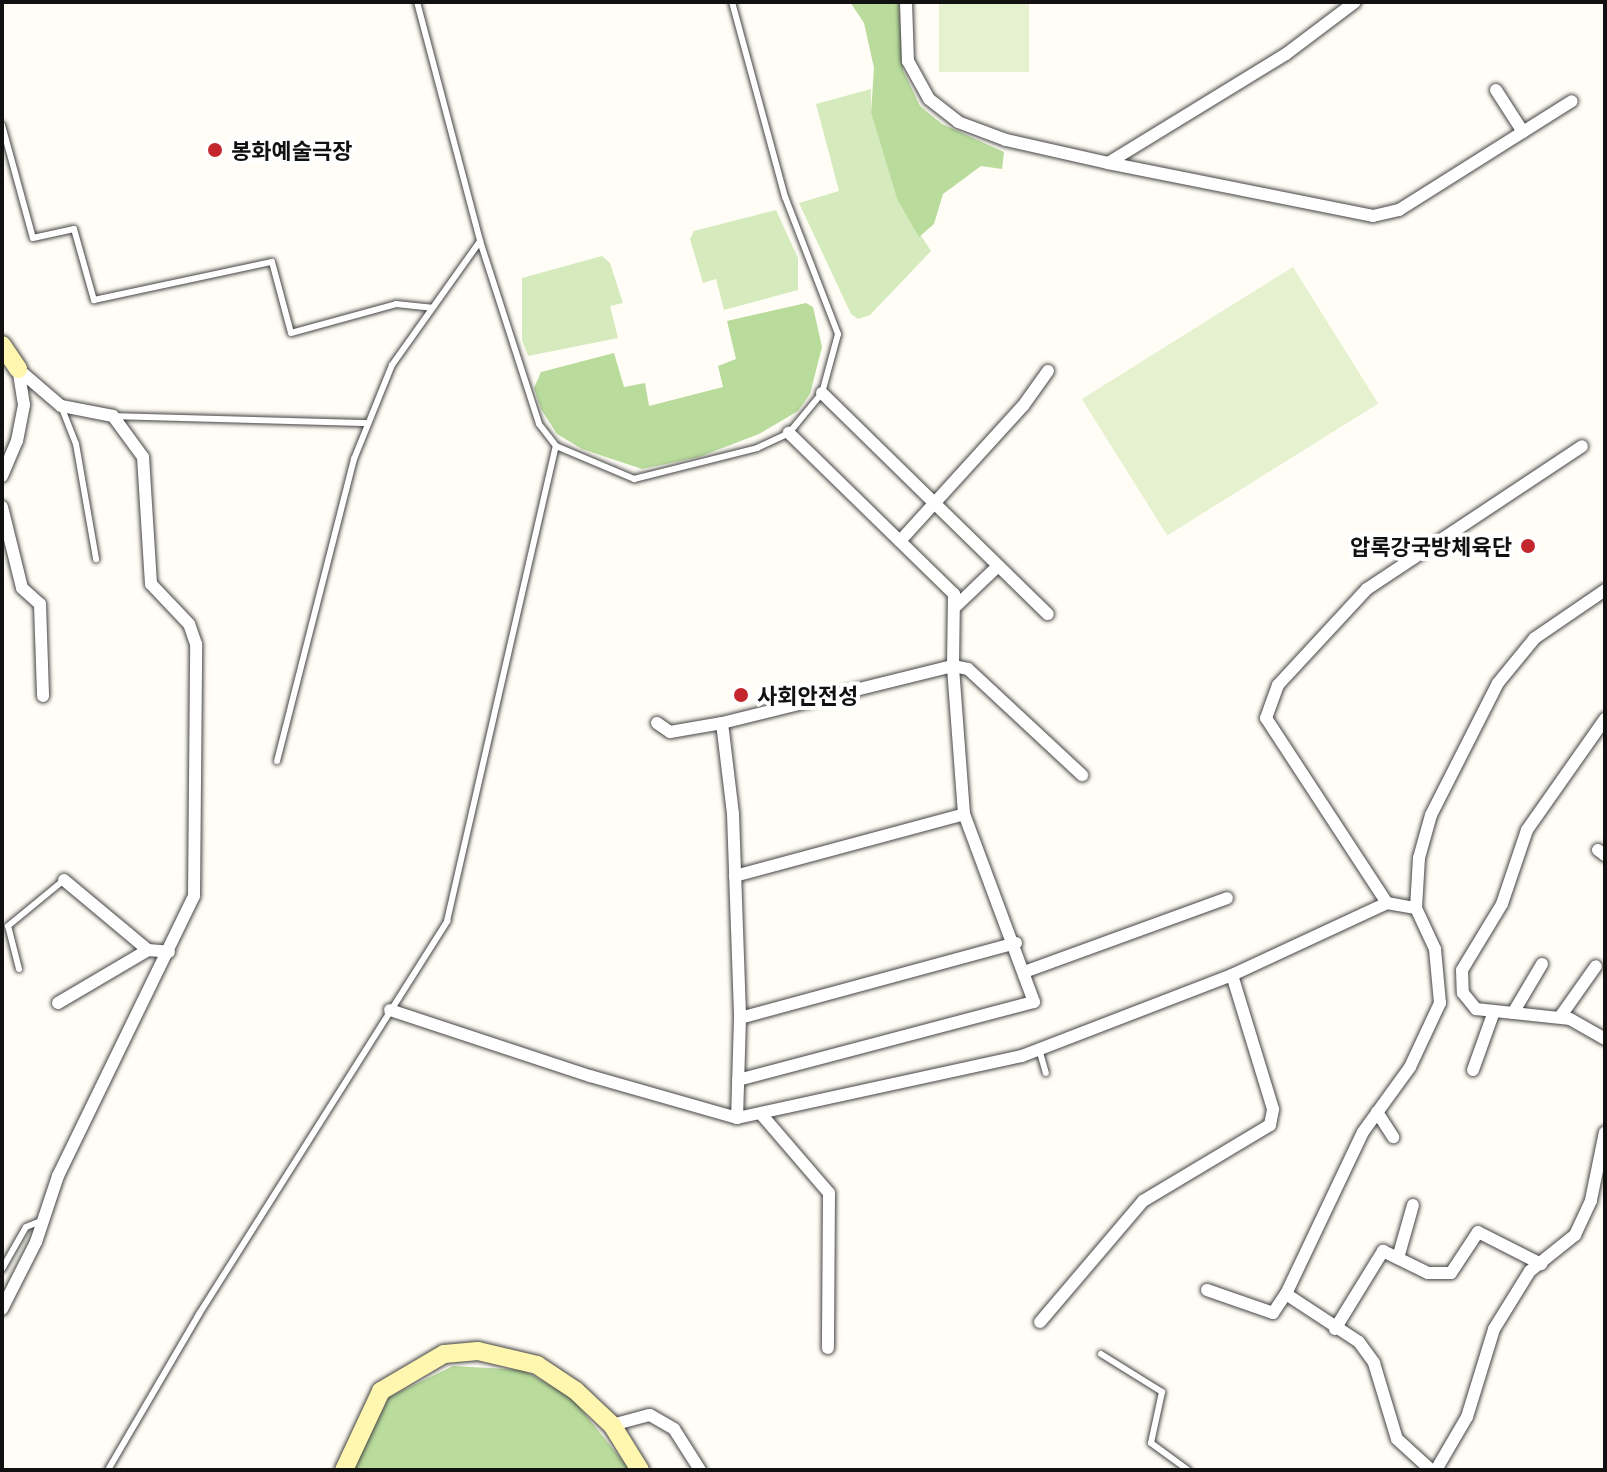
<!DOCTYPE html>
<html>
<head>
<meta charset="utf-8">
<style>
	body { margin:0 }
	#map { position:relative; width:1607px; height:1472px; overflow:hidden; background:#fffdf5; font-family:Literata,"Noto Sans KR",serif }
	div>[style] { position:absolute }
	[style*='--x'] { left:calc(var(--x)*1px); top:calc(var(--y)*1px); width:calc(var(--w)*1px); rotate:calc(var(--a)*1deg) }
	.green>* { inset:0; background:#d5ebbd }
	.forest>* { inset:0; background:#b9dc9c }
	.pitch>* { inset:0; background:#e6f2cf; transform-origin:0 0 }
	.roads { filter:drop-shadow(0 0 2px #444) drop-shadow(0 0 2px #444) }
	.lane>* { height:6px; margin:-3px; padding:0 3px; transform-origin:3px; border-radius:3px; background:#fff }
	.street>* { height:12px; margin:-6px; padding:0 6px; transform-origin:6px; border-radius:6px; background:#fff }
	.secondary>* { height:18px; margin:-9px; padding:0 9px; transform-origin:9px; border-radius:9px; background:#fff6b0 }
	.dots>* { width:22px; height:22px; translate:-50% -50%; box-sizing:border-box; border:4px solid #fff; border-radius:50% }
	span { translate:-50% -50%; white-space:nowrap; text-align:center; line-height:1.15; -webkit-text-stroke:8px #fff; paint-order:stroke }
	.poi-label { font-size:22px; color:#111; font-weight:700 }
	.left { translate:0 -50%; text-align:left }
	.right { translate:-100% -50%; text-align:right }
	.frame { position:absolute; inset:0; border:4px solid #111; pointer-events:none }
</style>
</head>
<body>
<div id="map">
	<div class="green">
		<i style="clip-path:polygon(871px 89px,871px 113px,897px 199px,931px 251px,870px 315px,858px 319px,851px 314px,799px 203px,839px 191px,816px 104px)"></i>
		<i style="clip-path:polygon(776px 210px,798px 258px,798px 290px,724px 310px,716px 279px,703px 283px,690px 239px,694px 231px)"></i>
		<i style="clip-path:polygon(602px 256px,610px 263px,623px 303px,610px 306px,618px 338px,528px 356px,522px 340px,522px 278px)"></i>
	</div>
	<div class="forest">
		<i style="clip-path:polygon(850px 2px,899px 2px,903px 70px,920px 106px,942px 124px,1004px 152px,1002px 169px,981px 166px,943px 194px,934px 224px,919px 237px,897px 199px,871px 113px,874px 68px,864px 23px)"></i>
		<i style="clip-path:polygon(806px 303px,813px 307px,822px 347px,810px 394px,798px 411px,759px 434px,699px 457px,642px 469px,582px 449px,557px 434px,541px 409px,534px 388px,541px 372px,614px 353px,624px 387px,645px 383px,649px 406px,723px 387px,718px 366px,736px 359px,727px 321px)"></i>
		<i style="clip-path:polygon(453px 1366px,523px 1370px,572px 1398px,630px 1470px,352px 1470px,389px 1397px)"></i>
	</div>
	<div class="pitch">
		<i style="left:939px;top:2px;width:90px;height:70px"></i>
		<i style="left:1293px;top:267px;width:161px;height:249px;rotate:58deg"></i>
	</div>
	<div class="roads">
		<div class="lane">
			<i style="--x:417;--y:2;--w:247;--a:75.2"></i>
			<i style="--x:480;--y:241;--w:192;--a:72.1"></i>
			<i style="--x:539;--y:424;--w:28;--a:52"></i>
			<i style="--x:556;--y:446;--w:85;--a:22.9"></i>
			<i style="--x:634;--y:479;--w:127;--a:-14.1"></i>
			<i style="--x:757;--y:448;--w:35;--a:-25"></i>
			<i style="--x:789;--y:433;--w:52;--a:-50.5"></i>
			<i style="--x:822;--y:393;--w:61;--a:-74.8"></i>
			<i style="--x:838;--y:334;--w:147;--a:-111.1"></i>
			<i style="--x:785;--y:197;--w:202;--a:-105.2"></i>
			<i style="--x:2;--y:125;--w:117;--a:74.7"></i>
			<i style="--x:33;--y:238;--w:42;--a:-12.4"></i>
			<i style="--x:74;--y:229;--w:74;--a:74.3"></i>
			<i style="--x:94;--y:300;--w:182;--a:-12.1"></i>
			<i style="--x:272;--y:262;--w:73;--a:75"></i>
			<i style="--x:291;--y:333;--w:109;--a:-15.4"></i>
			<i style="--x:396;--y:304;--w:36;--a:6"></i>
			<i style="--x:61;--y:406;--w:41;--a:68.5"></i>
			<i style="--x:76;--y:444;--w:117;--a:80.1"></i>
			<i style="--x:113;--y:416;--w:255;--a:1.6"></i>
			<i style="--x:277;--y:761;--w:312;--a:-75.7"></i>
			<i style="--x:354;--y:459;--w:101;--a:-68"></i>
			<i style="--x:392;--y:365;--w:152;--a:-54.6"></i>
			<i style="--x:19;--y:969;--w:44;--a:-104.3"></i>
			<i style="--x:8;--y:926;--w:72;--a:-39.4"></i>
			<i style="--x:1039;--y:1049;--w:25;--a:74"></i>
			<i style="--x:2;--y:1269;--w:48;--a:-60.3"></i>
			<i style="--x:26;--y:1227;--w:18;--a:-22"></i>
			<i style="--x:1101;--y:1354;--w:72;--a:31.9"></i>
			<i style="--x:1162;--y:1392;--w:52;--a:102.2"></i>
			<i style="--x:1151;--y:1443;--w:46;--a:36.1"></i>
			<i style="--x:108;--y:1470;--w:181;--a:-59.7"></i>
			<i style="--x:199;--y:1314;--w:465;--a:-57.7"></i>
			<i style="--x:447;--y:921;--w:487;--a:-77.1"></i>
		</div>
		<div class="street">
			<i style="--x:906;--y:2;--w:59;--a:88.1"></i>
			<i style="--x:908;--y:61;--w:43;--a:61.1"></i>
			<i style="--x:929;--y:99;--w:37;--a:38"></i>
			<i style="--x:958;--y:122;--w:51;--a:20.6"></i>
			<i style="--x:1006;--y:140;--w:105;--a:12.7"></i>
			<i style="--x:1108;--y:163;--w:270;--a:11.3"></i>
			<i style="--x:1373;--y:216;--w:27;--a:-13"></i>
			<i style="--x:1399;--y:210;--w:204;--a:-32.2"></i>
			<i style="--x:1496;--y:90;--w:50;--a:57.3"></i>
			<i style="--x:1108;--y:163;--w:209;--a:-31.5"></i>
			<i style="--x:1286;--y:54;--w:86;--a:-37"></i>
			<i style="--x:822;--y:393;--w:316;--a:44.4"></i>
			<i style="--x:2;--y:476;--w:38;--a:-67"></i>
			<i style="--x:17;--y:441;--w:37;--a:-79"></i>
			<i style="--x:24;--y:405;--w:36;--a:-99"></i>
			<i style="--x:2;--y:507;--w:83;--a:76.1"></i>
			<i style="--x:22;--y:588;--w:24;--a:42"></i>
			<i style="--x:40;--y:604;--w:92;--a:88.1"></i>
			<i style="--x:900;--y:541;--w:183;--a:-47.7"></i>
			<i style="--x:1023;--y:406;--w:43;--a:-54.5"></i>
			<i style="--x:954;--y:608;--w:61;--a:-43.7"></i>
			<i style="--x:1605;--y:719;--w:136;--a:125.1"></i>
			<i style="--x:1527;--y:830;--w:78;--a:108.7"></i>
			<i style="--x:1502;--y:904;--w:77;--a:121.2"></i>
			<i style="--x:1462;--y:970;--w:23;--a:88"></i>
			<i style="--x:1463;--y:993;--w:21;--a:51"></i>
			<i style="--x:1476;--y:1009;--w:95;--a:6.1"></i>
			<i style="--x:1570;--y:1019;--w:40;--a:29.7"></i>
			<i style="--x:657;--y:723;--w:16;--a:35"></i>
			<i style="--x:670;--y:732;--w:53;--a:-9.8"></i>
			<i style="--x:722;--y:723;--w:238;--a:-13.9"></i>
			<i style="--x:953;--y:666;--w:15;--a:11"></i>
			<i style="--x:968;--y:669;--w:156;--a:42.9"></i>
			<i style="--x:722;--y:723;--w:92;--a:83.1"></i>
			<i style="--x:733;--y:814;--w:204;--a:88"></i>
			<i style="--x:740;--y:1018;--w:100;--a:91.7"></i>
			<i style="--x:1598;--y:850;--w:9;--a:36"></i>
			<i style="--x:735;--y:876;--w:237;--a:-15.1"></i>
			<i style="--x:64;--y:880;--w:109;--a:39.8"></i>
			<i style="--x:1387;--y:903;--w:221;--a:-123.2"></i>
			<i style="--x:1266;--y:718;--w:35;--a:-70"></i>
			<i style="--x:1278;--y:685;--w:131;--a:-47.2"></i>
			<i style="--x:1367;--y:589;--w:258;--a:-33.6"></i>
			<i style="--x:1024;--y:972;--w:216;--a:-20"></i>
			<i style="--x:58;--y:1003;--w:104;--a:-30.5"></i>
			<i style="--x:148;--y:950;--w:21;--a:5"></i>
			<i style="--x:390;--y:1010;--w:211;--a:18.3"></i>
			<i style="--x:590;--y:1076;--w:153;--a:15.9"></i>
			<i style="--x:737;--y:1118;--w:292;--a:-12.3"></i>
			<i style="--x:1022;--y:1056;--w:225;--a:-21.1"></i>
			<i style="--x:1232;--y:975;--w:171;--a:-24.9"></i>
			<i style="--x:1387;--y:903;--w:29;--a:10"></i>
			<i style="--x:1513;--y:1013;--w:57;--a:-59.4"></i>
			<i style="--x:1560;--y:1017;--w:62;--a:-54.8"></i>
			<i style="--x:740;--y:1018;--w:286;--a:-15.2"></i>
			<i style="--x:1473;--y:1070;--w:59;--a:-70.3"></i>
			<i style="--x:738;--y:1080;--w:306;--a:-14.8"></i>
			<i style="--x:1034;--y:1002;--w:201;--a:-110.4"></i>
			<i style="--x:964;--y:814;--w:148;--a:-94.3"></i>
			<i style="--x:953;--y:666;--w:72;--a:-89.2"></i>
			<i style="--x:954;--y:594;--w:231;--a:-135.7"></i>
			<i style="--x:1377;--y:1112;--w:30;--a:57"></i>
			<i style="--x:761;--y:1114;--w:104;--a:49.3"></i>
			<i style="--x:829;--y:1193;--w:155;--a:90.4"></i>
			<i style="--x:1398;--y:1258;--w:55;--a:-74.2"></i>
			<i style="--x:1207;--y:1290;--w:70;--a:19.2"></i>
			<i style="--x:1273;--y:1313;--w:23;--a:-56"></i>
			<i style="--x:1286;--y:1294;--w:179;--a:-64.6"></i>
			<i style="--x:1363;--y:1132;--w:80;--a:-54.1"></i>
			<i style="--x:1410;--y:1067;--w:71;--a:-64.9"></i>
			<i style="--x:1440;--y:1003;--w:54;--a:-95.3"></i>
			<i style="--x:1435;--y:949;--w:45;--a:-114.9"></i>
			<i style="--x:1416;--y:908;--w:50;--a:-86.6"></i>
			<i style="--x:1419;--y:858;--w:45;--a:-74.4"></i>
			<i style="--x:1431;--y:815;--w:148;--a:-63.1"></i>
			<i style="--x:1498;--y:683;--w:58;--a:-50.6"></i>
			<i style="--x:1535;--y:638;--w:85;--a:-34.4"></i>
			<i style="--x:1286;--y:1294;--w:87;--a:33.3"></i>
			<i style="--x:1359;--y:1342;--w:26;--a:54"></i>
			<i style="--x:1374;--y:1363;--w:79;--a:73.2"></i>
			<i style="--x:1397;--y:1439;--w:46;--a:42.4"></i>
			<i style="--x:2;--y:1309;--w:75;--a:-63.1"></i>
			<i style="--x:36;--y:1242;--w:70;--a:-71.6"></i>
			<i style="--x:58;--y:1176;--w:311;--a:-64.1"></i>
			<i style="--x:194;--y:896;--w:252;--a:-89.5"></i>
			<i style="--x:196;--y:644;--w:21;--a:-109"></i>
			<i style="--x:189;--y:624;--w:55;--a:-133.5"></i>
			<i style="--x:151;--y:584;--w:127;--a:-93.6"></i>
			<i style="--x:143;--y:457;--w:51;--a:-126.2"></i>
			<i style="--x:113;--y:416;--w:53;--a:-169.1"></i>
			<i style="--x:61;--y:406;--w:57;--a:-139.3"></i>
			<i style="--x:1040;--y:1322;--w:159;--a:-49.6"></i>
			<i style="--x:1143;--y:1201;--w:148;--a:-30.9"></i>
			<i style="--x:1270;--y:1125;--w:16;--a:-79"></i>
			<i style="--x:1273;--y:1109;--w:140;--a:-107"></i>
			<i style="--x:1335;--y:1329;--w:92;--a:-58.4"></i>
			<i style="--x:1383;--y:1251;--w:50;--a:26.1"></i>
			<i style="--x:1428;--y:1273;--w:23;--a:0"></i>
			<i style="--x:1451;--y:1273;--w:49;--a:-56.6"></i>
			<i style="--x:1478;--y:1232;--w:71;--a:26.9"></i>
			<i style="--x:612;--y:1425;--w:39;--a:-15"></i>
			<i style="--x:650;--y:1415;--w:28;--a:30"></i>
			<i style="--x:674;--y:1429;--w:49;--a:57.6"></i>
			<i style="--x:1436;--y:1470;--w:61;--a:-59.7"></i>
			<i style="--x:1467;--y:1417;--w:92;--a:-72.9"></i>
			<i style="--x:1494;--y:1329;--w:68;--a:-58.2"></i>
			<i style="--x:1530;--y:1271;--w:58;--a:-38.7"></i>
			<i style="--x:1575;--y:1235;--w:38;--a:-65"></i>
			<i style="--x:1591;--y:1200;--w:69;--a:-78.4"></i>
		</div>
		<div class="secondary">
			<i style="--x:2;--y:345;--w:29;--a:56"></i>
			<i style="--x:344;--y:1470;--w:87;--a:-64.9"></i>
			<i style="--x:381;--y:1391;--w:73;--a:-30.4"></i>
			<i style="--x:444;--y:1354;--w:34;--a:-5"></i>
			<i style="--x:478;--y:1351;--w:61;--a:13.3"></i>
			<i style="--x:537;--y:1365;--w:47;--a:33.7"></i>
			<i style="--x:576;--y:1391;--w:50;--a:43.4"></i>
			<i style="--x:612;--y:1425;--w:53;--a:58.1"></i>
		</div>
	</div>
	<div class="dots">
		<i style="left:215px;top:150px;background:#c4262e"></i>
		<i style="left:1528px;top:546px;background:#c4262e"></i>
		<i style="left:741px;top:695px;background:#c4262e"></i>
	</div>
	<div class="poi-label">
		<span class="left" style="left:231px;top:150px">봉화예술극장</span>
		<span class="right" style="left:1512px;top:546px">압록강국방체육단</span>
		<span class="left" style="left:757px;top:695px">사회안전성</span>
	</div>
	<div class="frame"></div>
</div>
</body>
</html>
